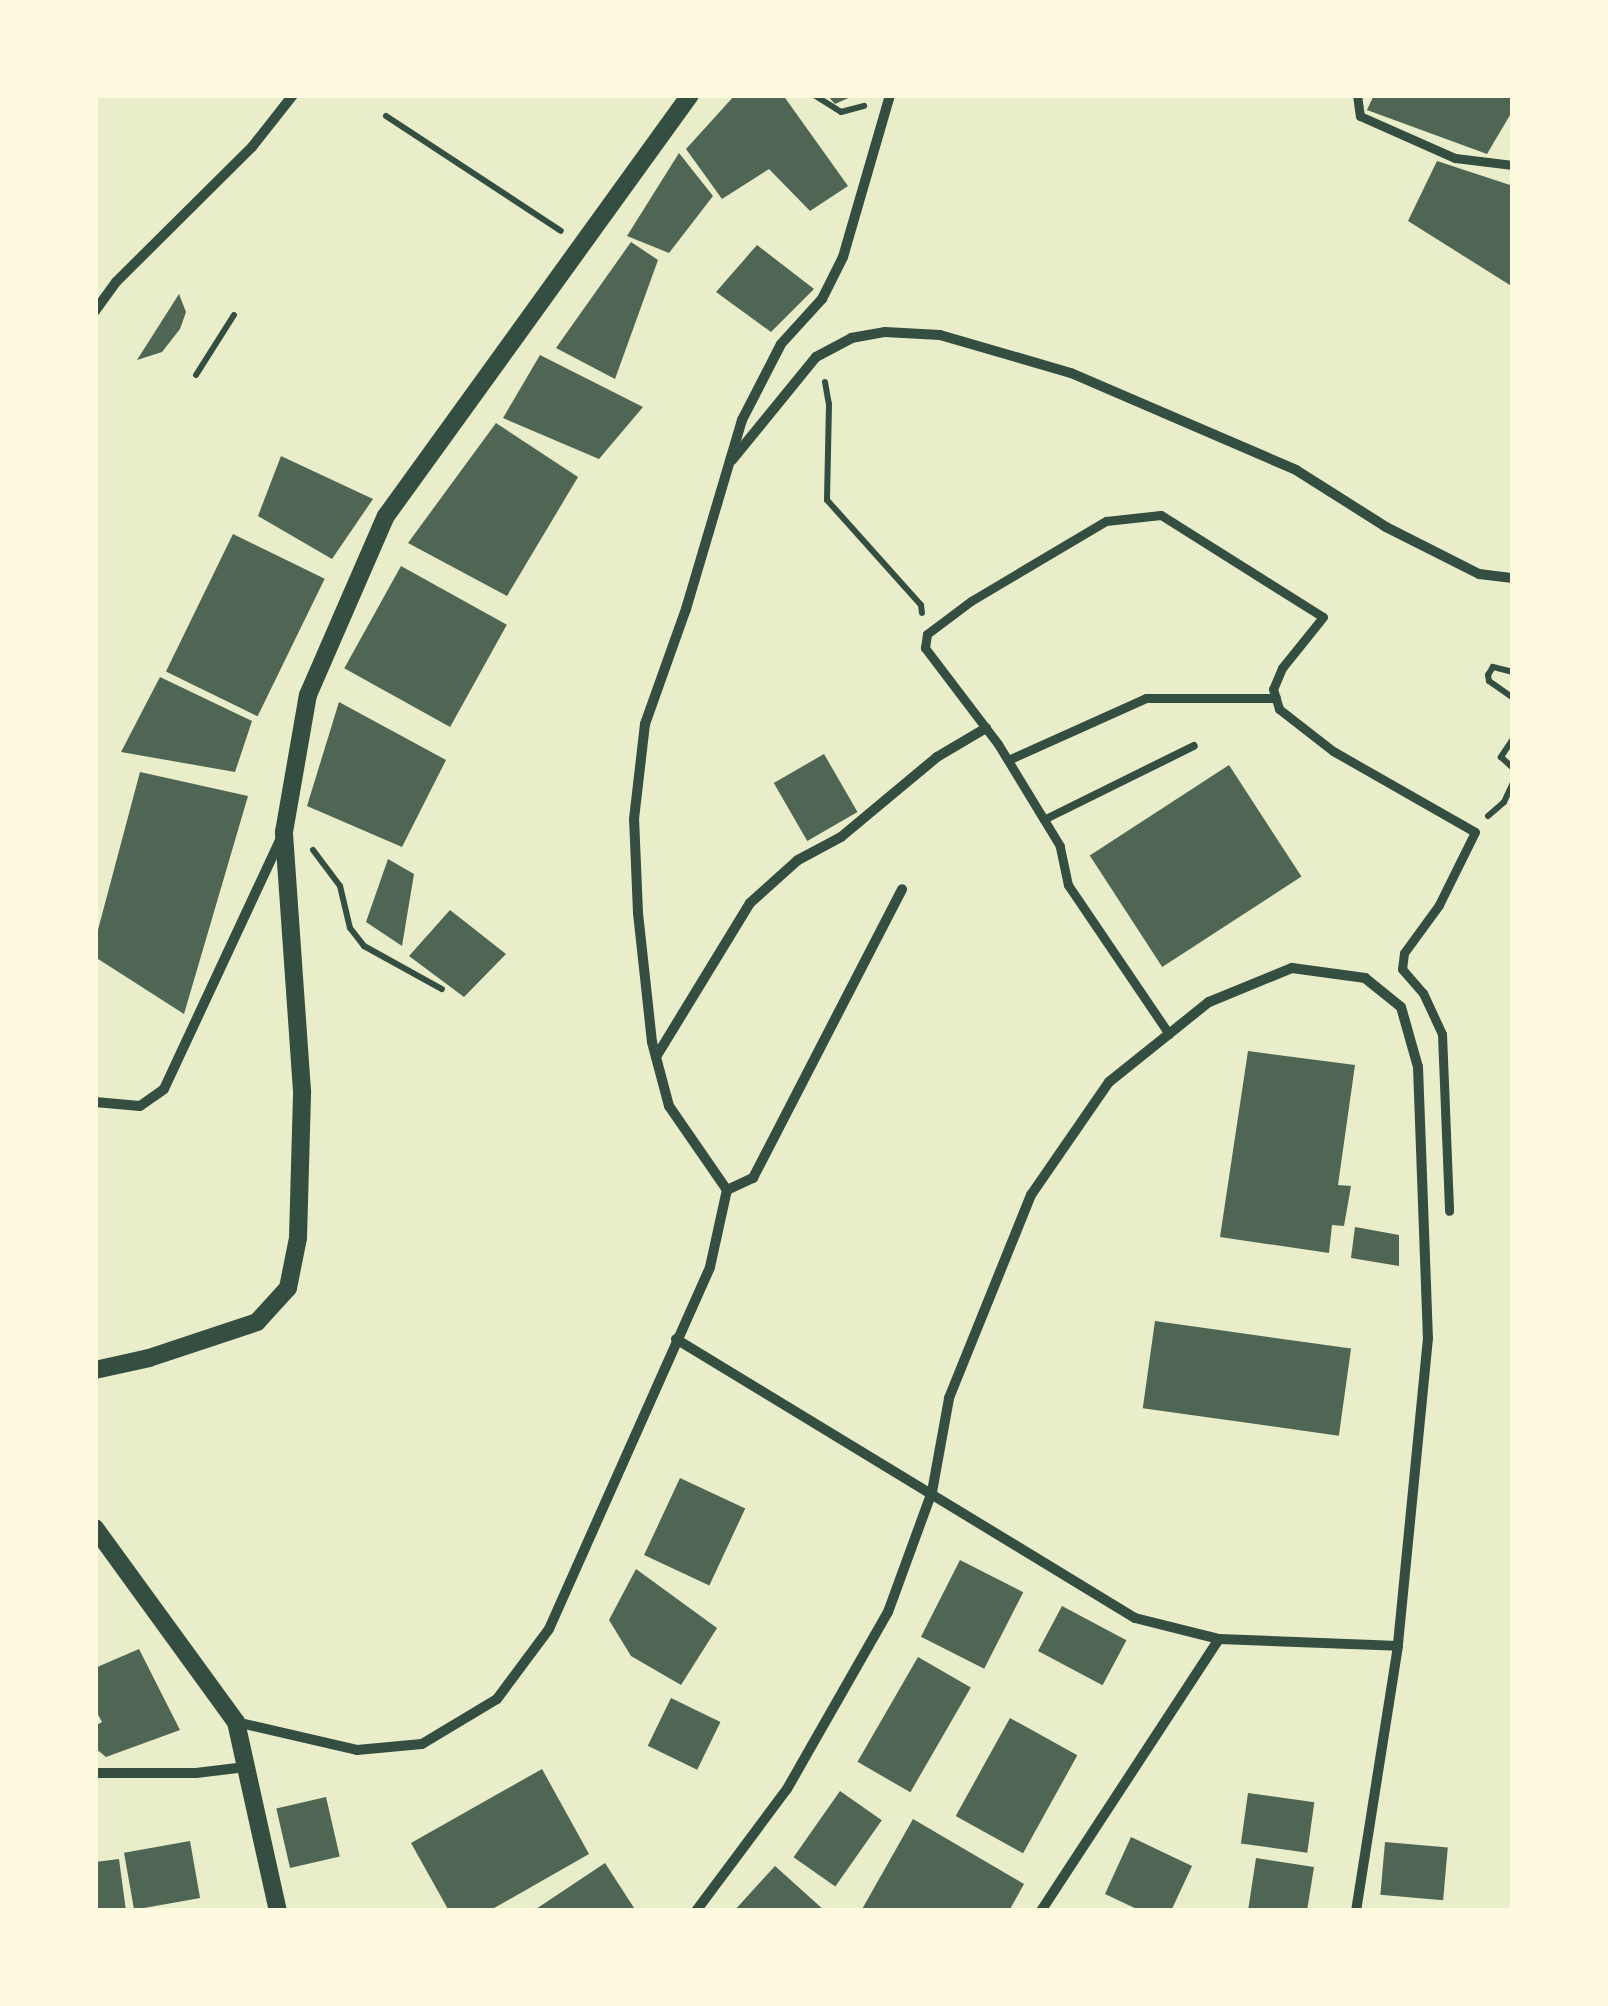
<!DOCTYPE html>
<html>
<head>
<meta charset="utf-8">
<style>
	body { margin:0 }
	#map { position:relative; width:1608px; height:2006px; overflow:hidden; background:#e9edc9; font-family:Helvetica,sans-serif }
	div>[style] { position:absolute }
	[style*='--x'] { left:calc(var(--x)*1px); top:calc(var(--y)*1px); width:calc(var(--w)*1px); rotate:calc(var(--a)*1deg) }
	.building>* { inset:0; background:#4f6655; transform-origin:0 0 }
	.path>* { height:6px; margin:-3px; padding:0 3px; transform-origin:3px; border-radius:3px; background:#344e41 }
	.service>* { height:8px; margin:-4px; padding:0 4px; transform-origin:4px; border-radius:4px; background:#344e41 }
	.pedestrian>* { height:9px; margin:-4.5px; padding:0 4.5px; transform-origin:4.5px; border-radius:4.5px; background:#344e41 }
	.minor>* { height:10px; margin:-5px; padding:0 5px; transform-origin:5px; border-radius:5px; background:#344e41 }
	.tertiary>* { height:18px; margin:-9px; padding:0 9px; transform-origin:9px; border-radius:9px; background:#344e41 }
	span { translate:-50% -50%; white-space:nowrap; text-align:center; line-height:1.15; -webkit-text-stroke:10px #fefae0; paint-order:stroke }
	.frame { position:absolute; inset:0; border:98px solid #fefae0; pointer-events:none }
</style>
</head>
<body>
<div id="map">
	<div class="building">
		<i style="clip-path:polygon(735px 95px,783px 95px,848px 186px,810px 211px,769px 169px,722px 199px,686px 149px)"></i>
		<i style="clip-path:polygon(827px 95px,855px 95px,835px 104px)"></i>
		<i style="clip-path:polygon(1374px 95px,1513px 95px,1513px 110px,1487px 154px,1367px 110px)"></i>
		<i style="clip-path:polygon(679px 153px,713px 196px,669px 253px,627px 236px)"></i>
		<i style="clip-path:polygon(1437px 161px,1513px 186px,1513px 287px,1408px 221px)"></i>
		<i style="clip-path:polygon(631px 242px,658px 260px,615px 379px,556px 348px)"></i>
		<i style="clip-path:polygon(757px 245px,814px 289px,771px 332px,716px 292px)"></i>
		<i style="clip-path:polygon(179px 294px,186px 312px,180px 329px,162px 352px,137px 360px)"></i>
		<i style="clip-path:polygon(540px 355px,643px 407px,599px 459px,503px 418px)"></i>
		<i style="clip-path:polygon(496px 423px,578px 477px,507px 596px,408px 543px)"></i>
		<i style="clip-path:polygon(281px 456px,373px 499px,332px 559px,258px 516px)"></i>
		<i style="left:233px;top:534px;width:102px;height:153px;rotate:26deg"></i>
		<i style="left:401px;top:566px;width:121px;height:117px;rotate:29deg"></i>
		<i style="clip-path:polygon(160px 677px,252px 721px,235px 772px,121px 752px)"></i>
		<i style="clip-path:polygon(339px 702px,446px 760px,402px 847px,307px 806px)"></i>
		<i style="left:824px;top:754px;width:67px;height:58px;rotate:60deg"></i>
		<i style="left:1229px;top:765px;width:133px;height:166px;rotate:57deg"></i>
		<i style="clip-path:polygon(140px 772px,248px 796px,184px 1014px,95px 957px,95px 941px)"></i>
		<i style="clip-path:polygon(388px 859px,414px 874px,402px 946px,366px 922px)"></i>
		<i style="clip-path:polygon(450px 910px,506px 954px,464px 997px,409px 956px)"></i>
		<i style="clip-path:polygon(1248px 1051px,1355px 1065px,1338px 1185px,1351px 1186px,1344px 1226px,1332px 1225px,1329px 1253px,1220px 1237px)"></i>
		<i style="clip-path:polygon(1355px 1227px,1399px 1235px,1399px 1266px,1351px 1258px)"></i>
		<i style="left:1155px;top:1321px;width:198px;height:88px;rotate:8deg"></i>
		<i style="left:680px;top:1478px;width:72px;height:85px;rotate:25deg"></i>
		<i style="left:960px;top:1560px;width:71px;height:86px;rotate:27deg"></i>
		<i style="clip-path:polygon(636px 1569px,717px 1628px,681px 1685px,631px 1656px,609px 1620px)"></i>
		<i style="left:1062px;top:1606px;width:73px;height:51px;rotate:28deg"></i>
		<i style="clip-path:polygon(139px 1649px,180px 1730px,106px 1757px,95px 1748px,95px 1726px,102px 1722px,95px 1709px,95px 1668px)"></i>
		<i style="left:918px;top:1657px;width:61px;height:121px;rotate:30deg"></i>
		<i style="left:671px;top:1698px;width:55px;height:53px;rotate:26deg"></i>
		<i style="left:1010px;top:1718px;width:77px;height:112px;rotate:29deg"></i>
		<i style="clip-path:polygon(542px 1769px,589px 1854px,489px 1911px,449px 1911px,411px 1843px)"></i>
		<i style="left:840px;top:1791px;width:51px;height:81px;rotate:35deg"></i>
		<i style="left:1248px;top:1793px;width:67px;height:51px;rotate:8deg"></i>
		<i style="left:326px;top:1797px;width:61px;height:51px;rotate:77deg"></i>
		<i style="clip-path:polygon(913px 1819px,1024px 1884px,1009px 1911px,861px 1911px)"></i>
		<i style="clip-path:polygon(1131px 1837px,1192px 1866px,1171px 1911px,1141px 1911px,1105px 1894px)"></i>
		<i style="left:190px;top:1841px;width:58px;height:67px;rotate:80deg"></i>
		<i style="left:1385px;top:1842px;width:63px;height:53px;rotate:5deg"></i>
		<i style="clip-path:polygon(1256px 1858px,1314px 1867px,1307px 1911px,1248px 1911px)"></i>
		<i style="clip-path:polygon(119px 1859px,126px 1911px,95px 1911px,95px 1862px)"></i>
		<i style="clip-path:polygon(605px 1863px,636px 1911px,533px 1911px)"></i>
		<i style="clip-path:polygon(775px 1866px,825px 1911px,734px 1911px)"></i>
	</div>
	<div class="path">
		<i style="--x:814;--y:95;--w:32;--a:32"></i>
		<i style="--x:841;--y:112;--w:24;--a:-15"></i>
		<i style="--x:386;--y:116;--w:209;--a:33.3"></i>
		<i style="--x:196;--y:375;--w:71;--a:-57.7"></i>
		<i style="--x:825;--y:382;--w:22;--a:80"></i>
		<i style="--x:829;--y:404;--w:96;--a:91.2"></i>
		<i style="--x:827;--y:500;--w:141;--a:48.2"></i>
		<i style="--x:921;--y:605;--w:8;--a:83"></i>
		<i style="--x:1513;--y:672;--w:21;--a:-166"></i>
		<i style="--x:1493;--y:667;--w:9;--a:122"></i>
		<i style="--x:1488;--y:675;--w:6;--a:81"></i>
		<i style="--x:1489;--y:681;--w:29;--a:35"></i>
		<i style="--x:1513;--y:739;--w:22;--a:124"></i>
		<i style="--x:1501;--y:757;--w:16;--a:43"></i>
		<i style="--x:1488;--y:816;--w:21;--a:-41"></i>
		<i style="--x:1504;--y:802;--w:21;--a:-65"></i>
		<i style="--x:313;--y:850;--w:45;--a:53.1"></i>
		<i style="--x:340;--y:886;--w:43;--a:76.6"></i>
		<i style="--x:350;--y:928;--w:23;--a:52"></i>
		<i style="--x:364;--y:946;--w:89;--a:28.9"></i>
	</div>
	<div class="service">
		<i style="--x:1044;--y:820;--w:167;--a:-26.3"></i>
	</div>
	<div class="pedestrian">
		<i style="--x:1357;--y:95;--w:21;--a:82"></i>
		<i style="--x:1360;--y:116;--w:104;--a:23.9"></i>
		<i style="--x:1455;--y:158;--w:58;--a:6.9"></i>
		<i style="--x:1008;--y:760;--w:151;--a:-24.2"></i>
		<i style="--x:1146;--y:698;--w:130;--a:0"></i>
		<i style="--x:1169;--y:1034;--w:180;--a:-124.1"></i>
		<i style="--x:1068;--y:885;--w:40;--a:-102"></i>
		<i style="--x:1060;--y:846;--w:119;--a:-121.3"></i>
		<i style="--x:998;--y:744;--w:121;--a:-127.2"></i>
		<i style="--x:925;--y:648;--w:14;--a:-82"></i>
		<i style="--x:927;--y:634;--w:55;--a:-36.9"></i>
		<i style="--x:971;--y:601;--w:157;--a:-30.7"></i>
		<i style="--x:1106;--y:521;--w:55;--a:-6.2"></i>
		<i style="--x:1161;--y:515;--w:191;--a:32.2"></i>
		<i style="--x:1323;--y:617;--w:65;--a:128.8"></i>
		<i style="--x:1282;--y:668;--w:23;--a:113"></i>
		<i style="--x:1273;--y:689;--w:21;--a:73"></i>
		<i style="--x:1279;--y:709;--w:68;--a:37.9"></i>
		<i style="--x:1333;--y:751;--w:163;--a:29.7"></i>
		<i style="--x:1475;--y:832;--w:81;--a:116.3"></i>
		<i style="--x:1439;--y:905;--w:59;--a:126.1"></i>
		<i style="--x:1404;--y:953;--w:16;--a:97"></i>
		<i style="--x:1402;--y:969;--w:32;--a:49"></i>
		<i style="--x:1423;--y:993;--w:45;--a:65.1"></i>
		<i style="--x:1442;--y:1034;--w:177;--a:87.7"></i>
	</div>
	<div class="minor">
		<i style="--x:95;--y:311;--w:36;--a:-54"></i>
		<i style="--x:116;--y:282;--w:192;--a:-44.8"></i>
		<i style="--x:252;--y:147;--w:66;--a:-51.7"></i>
		<i style="--x:732;--y:460;--w:133;--a:-50.8"></i>
		<i style="--x:816;--y:357;--w:40;--a:-28"></i>
		<i style="--x:851;--y:338;--w:35;--a:-10"></i>
		<i style="--x:885;--y:332;--w:55;--a:3.1"></i>
		<i style="--x:940;--y:335;--w:136;--a:16.2"></i>
		<i style="--x:1071;--y:373;--w:245;--a:23.3"></i>
		<i style="--x:1296;--y:470;--w:107;--a:32.3"></i>
		<i style="--x:1386;--y:527;--w:104;--a:26.8"></i>
		<i style="--x:1479;--y:574;--w:34;--a:7"></i>
		<i style="--x:656;--y:1057;--w:180;--a:-58.6"></i>
		<i style="--x:750;--y:903;--w:64;--a:-41.9"></i>
		<i style="--x:798;--y:860;--w:49;--a:-28.1"></i>
		<i style="--x:841;--y:837;--w:125;--a:-39.8"></i>
		<i style="--x:937;--y:757;--w:57;--a:-30.6"></i>
		<i style="--x:95;--y:1102;--w:45;--a:5.1"></i>
		<i style="--x:140;--y:1106;--w:29;--a:-35"></i>
		<i style="--x:164;--y:1089;--w:279;--a:-65"></i>
		<i style="--x:727;--y:1190;--w:29;--a:-25"></i>
		<i style="--x:753;--y:1178;--w:325;--a:-62.7"></i>
		<i style="--x:676;--y:1339;--w:537;--a:31.29"></i>
		<i style="--x:1135;--y:1618;--w:87;--a:14"></i>
		<i style="--x:1219;--y:1639;--w:179;--a:2.2"></i>
		<i style="--x:236;--y:1722;--w:124;--a:13"></i>
		<i style="--x:357;--y:1750;--w:65;--a:-5.3"></i>
		<i style="--x:422;--y:1744;--w:87;--a:-31"></i>
		<i style="--x:497;--y:1699;--w:87;--a:-53.4"></i>
		<i style="--x:549;--y:1629;--w:396;--a:-66"></i>
		<i style="--x:710;--y:1267;--w:79;--a:-77.6"></i>
		<i style="--x:727;--y:1190;--w:102;--a:-124.6"></i>
		<i style="--x:669;--y:1106;--w:66;--a:-104.9"></i>
		<i style="--x:652;--y:1042;--w:130;--a:-96.2"></i>
		<i style="--x:638;--y:913;--w:94;--a:-92.4"></i>
		<i style="--x:634;--y:819;--w:96;--a:-83.4"></i>
		<i style="--x:645;--y:724;--w:122;--a:-70.4"></i>
		<i style="--x:686;--y:609;--w:197;--a:-73.5"></i>
		<i style="--x:742;--y:420;--w:85;--a:-62.8"></i>
		<i style="--x:781;--y:344;--w:61;--a:-47.7"></i>
		<i style="--x:822;--y:299;--w:47;--a:-63.4"></i>
		<i style="--x:843;--y:257;--w:169;--a:-73.8"></i>
		<i style="--x:95;--y:1773;--w:101;--a:0"></i>
		<i style="--x:196;--y:1773;--w:50;--a:-6.8"></i>
		<i style="--x:696;--y:1911;--w:152;--a:-53.3"></i>
		<i style="--x:787;--y:1789;--w:204;--a:-60.3"></i>
		<i style="--x:888;--y:1612;--w:128;--a:-69.9"></i>
		<i style="--x:932;--y:1492;--w:96;--a:-79.7"></i>
		<i style="--x:949;--y:1398;--w:219;--a:-68"></i>
		<i style="--x:1031;--y:1195;--w:137;--a:-55.4"></i>
		<i style="--x:1109;--y:1082;--w:128;--a:-38.7"></i>
		<i style="--x:1209;--y:1002;--w:90;--a:-22.3"></i>
		<i style="--x:1292;--y:968;--w:74;--a:7.8"></i>
		<i style="--x:1365;--y:978;--w:46;--a:38.9"></i>
		<i style="--x:1401;--y:1007;--w:62;--a:74.2"></i>
		<i style="--x:1418;--y:1067;--w:271;--a:87.9"></i>
		<i style="--x:1428;--y:1338;--w:309;--a:95.6"></i>
		<i style="--x:1398;--y:1646;--w:268;--a:99"></i>
		<i style="--x:1041;--y:1911;--w:325;--a:-56.8"></i>
	</div>
	<div class="tertiary">
		<i style="--x:95;--y:1370;--w:55;--a:-12.5"></i>
		<i style="--x:149;--y:1358;--w:114;--a:-18.4"></i>
		<i style="--x:257;--y:1322;--w:46;--a:-47.6"></i>
		<i style="--x:288;--y:1288;--w:51;--a:-78.7"></i>
		<i style="--x:298;--y:1238;--w:147;--a:-88.4"></i>
		<i style="--x:302;--y:1091;--w:260;--a:-94"></i>
		<i style="--x:284;--y:832;--w:139;--a:-80.1"></i>
		<i style="--x:308;--y:695;--w:195;--a:-66.5"></i>
		<i style="--x:386;--y:516;--w:519;--a:-54.17"></i>
		<i style="--x:95;--y:1528;--w:240;--a:54"></i>
		<i style="--x:236;--y:1722;--w:194;--a:77.5"></i>
	</div>
	<div class="frame"></div>
</div>
</body>
</html>
